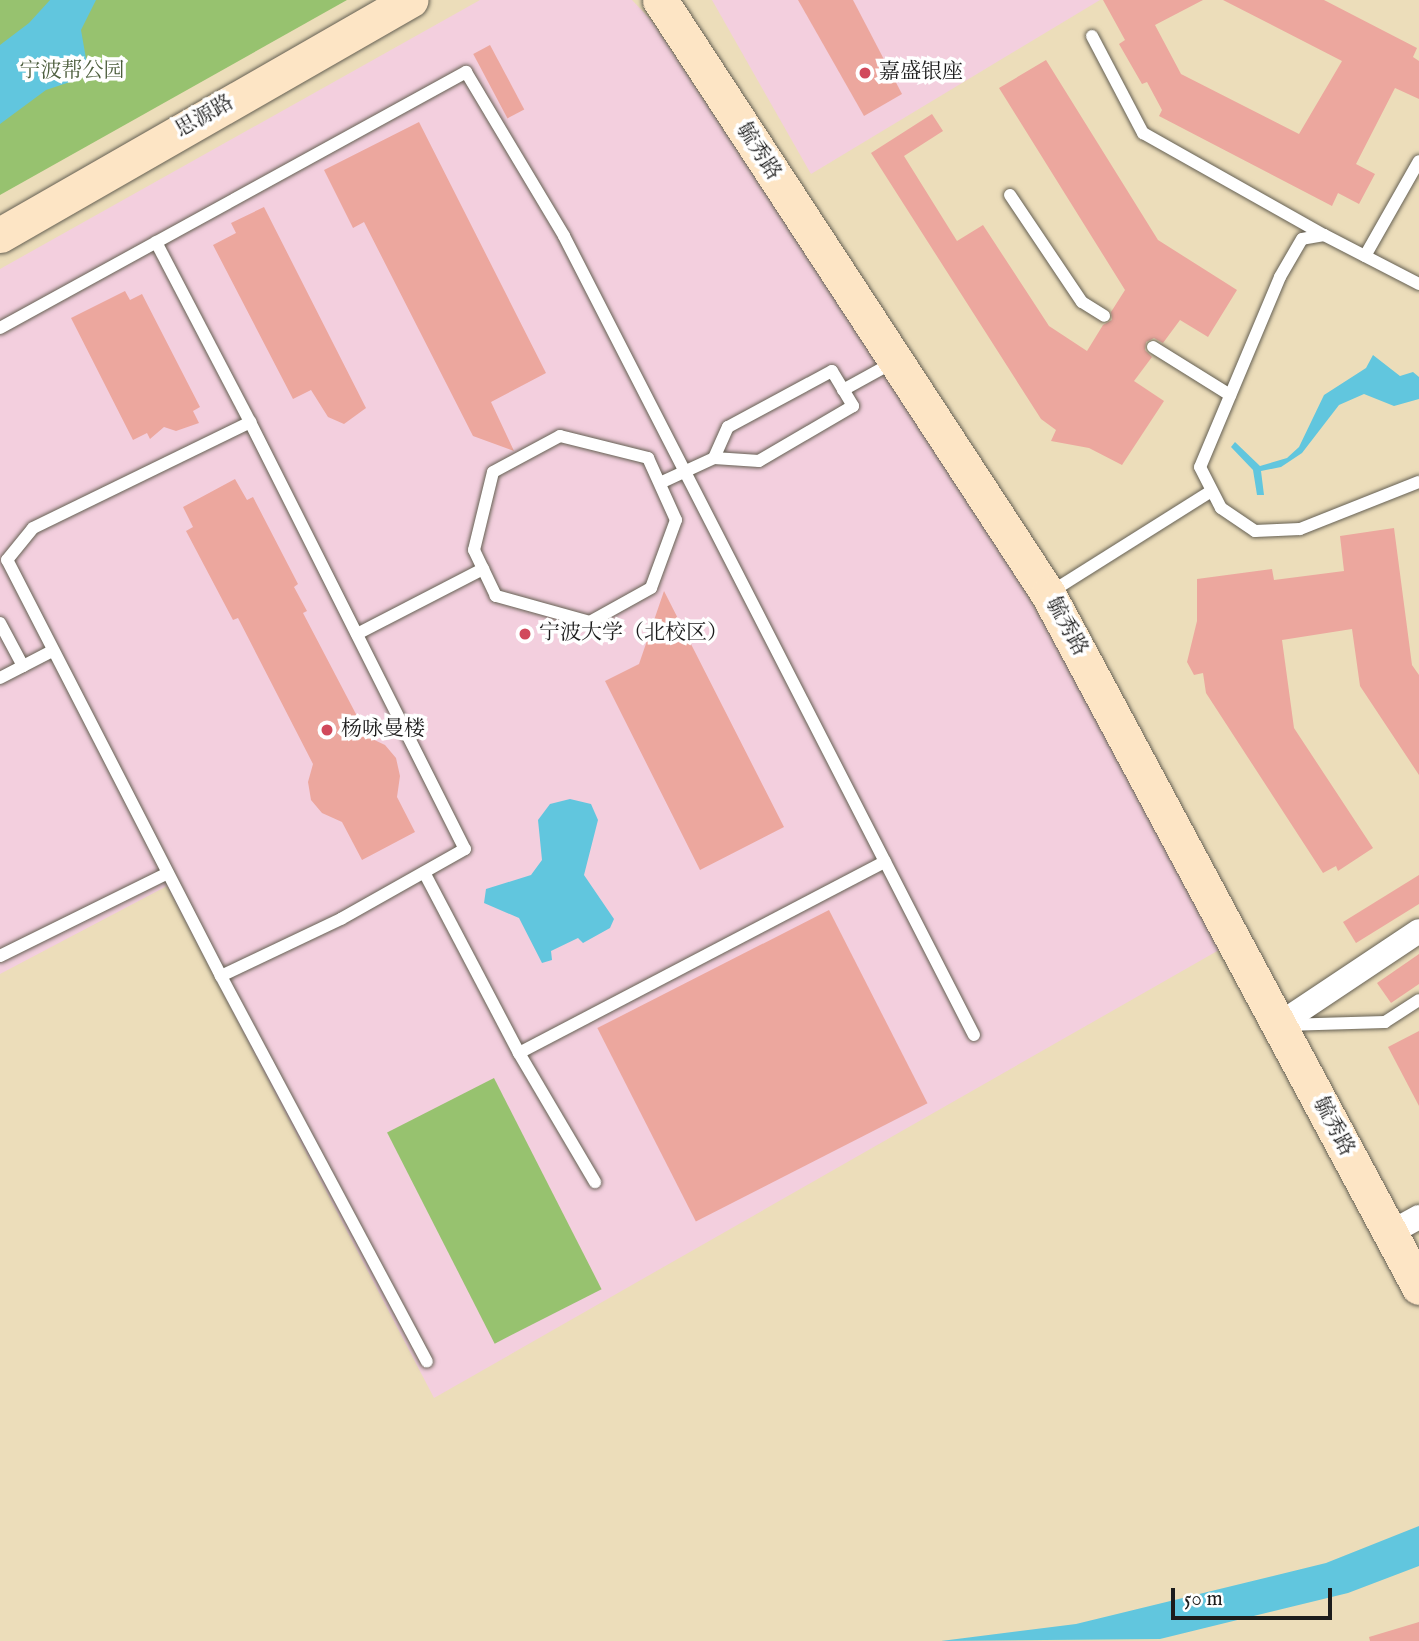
<!DOCTYPE html>
<html>
<head>
<meta charset="utf-8">
<style>
	body { margin:0 }
	#map { position:relative; width:1419px; height:1641px; overflow:hidden; background:#ecddba; font-family:"IM FELL English","Noto Serif SC",serif }
	div>[style] { position:absolute }
	[style*='--x'] { left:calc(var(--x)*1px); top:calc(var(--y)*1px); width:calc(var(--w)*1px); rotate:calc(var(--a)*1deg) }
	.built>* { inset:0; background:#f3cfde }
	.green>* { inset:0; background:#97c26f; transform-origin:0 0 }
	.water>* { inset:0; background:#61c6de }
	.building>* { inset:0; background:#eca79e; transform-origin:0 0 }
	.roads { filter:drop-shadow(0 0 2px #656053) drop-shadow(0 0 2px #656053) }
	.lane>* { height:12px; margin:-6px; padding:0 6px; transform-origin:6px; border-radius:6px; background:#fff }
	.street>* { height:24px; margin:-12px; padding:0 12px; transform-origin:12px; border-radius:12px; background:#fff }
	.secondary>* { height:35px; margin:-17.5px; padding:0 17.5px; transform-origin:17.5px; border-radius:17.5px; background:#fde5c5 }
	.dots>* { width:19px; height:19px; translate:-50% -50%; box-sizing:border-box; border:4px solid #fff; border-radius:50% }
	span { translate:-50% -50%; white-space:nowrap; text-align:center; line-height:1.15; -webkit-text-stroke:7px #fff; paint-order:stroke }
	.park-label { font-size:21px; color:#4d5e3d }
	.poi-label { font-size:21px; color:#1c1c1c }
	.left { translate:0 -50%; text-align:left }
	.street-label { font-size:21px; color:#1c1c1c }
	.scale { position:absolute; left:1171px; top:1588px; width:161px; height:32px; box-sizing:border-box; border:4px solid #1c1c1c; border-top:0; padding-left:9px; font-size:21px; line-height:24px; white-space:nowrap; color:#1c1c1c; -webkit-text-stroke:5px #fff; paint-order:stroke }
</style>
</head>
<body>
<div id="map">
	<div class="built">
		<i style="clip-path:polygon(480px 0,632px 0,652px 21px,1011px 567px,1090px 702px,1219px 950px,434px 1398px,167px 886px,0 974px,0 269px)"></i>
		<i style="clip-path:polygon(712px 0,1100px 0,811px 174px)"></i>
	</div>
	<div class="green">
		<i style="clip-path:polygon(0 0,347px 0,0 195px)"></i>
		<i style="left:494px;top:1078px;width:237px;height:120px;rotate:63deg"></i>
	</div>
	<div class="water">
		<i style="clip-path:polygon(50px 0,96px 0,81px 30px,88px 70px,73px 81px,46px 90px,0 124px,0 45px,29px 23px)"></i>
		<i style="clip-path:polygon(1373px 355px,1400px 376px,1413px 372px,1419px 377px,1419px 399px,1394px 406px,1364px 394px,1339px 405px,1302px 453px,1281px 467px,1261px 471px,1264px 495px,1257px 495px,1253px 470px,1231px 447px,1235px 442px,1260px 466px,1287px 458px,1299px 447px,1324px 395px,1366px 368px)"></i>
		<i style="clip-path:polygon(570px 799px,591px 804px,598px 820px,584px 875px,614px 919px,610px 928px,583px 943px,578px 938px,551px 951px,552px 960px,542px 963px,519px 918px,484px 903px,486px 889px,531px 875px,542px 860px,538px 820px,550px 804px)"></i>
		<i style="clip-path:polygon(1419px 1526px,1419px 1566px,1348px 1593px,1160px 1639px,941px 1641px,1076px 1624px,1326px 1563px)"></i>
	</div>
	<div class="building">
		<i style="clip-path:polygon(798px 0,853px 0,902px 94px,864px 116px)"></i>
		<i style="clip-path:polygon(1103px 0,1203px 0,1155px 25px,1181px 74px,1299px 134px,1342px 61px,1223px 0,1324px 0,1417px 48px,1413px 57px,1419px 61px,1419px 99px,1395px 88px,1356px 164px,1375px 174px,1359px 204px,1338px 193px,1332px 206px,1159px 116px,1162px 110px,1147px 82px,1142px 84px,1119px 44px,1125px 40px)"></i>
		<i style="left:490px;top:45px;width:73px;height:19px;rotate:62deg"></i>
		<i style="clip-path:polygon(1046px 60px,1158px 240px,1237px 290px,1208px 337px,1180px 320px,1163px 343px,1154px 338px,1146px 342px,1145px 350px,1152px 357px,1134px 381px,1164px 401px,1122px 465px,1089px 448px,1051px 441px,1056px 430px,1041px 419px,871px 153px,932px 114px,943px 131px,904px 156px,957px 241px,983px 225px,1049px 326px,1087px 351px,1103px 325px,1112px 320px,1111px 312px,1125px 290px,999px 88px)"></i>
		<i style="clip-path:polygon(419px 122px,546px 373px,491px 402px,514px 451px,473px 436px,364px 222px,353px 228px,324px 170px)"></i>
		<i style="clip-path:polygon(264px 207px,366px 408px,344px 424px,328px 417px,311px 390px,293px 399px,213px 245px,236px 233px,231px 223px)"></i>
		<i style="clip-path:polygon(125px 291px,130px 300px,142px 294px,200px 407px,193px 411px,199px 423px,176px 431px,164px 427px,150px 439px,147px 433px,133px 440px,71px 318px)"></i>
		<i style="clip-path:polygon(235px 479px,247px 500px,253px 497px,298px 584px,294px 587px,307px 611px,303px 613px,368px 737px,385px 745px,396px 758px,400px 776px,397px 797px,415px 832px,362px 860px,342px 822px,322px 813px,311px 800px,308px 782px,313px 764px,238px 618px,233px 620px,186px 531px,193px 527px,183px 507px)"></i>
		<i style="clip-path:polygon(1394px 528px,1412px 665px,1419px 675px,1419px 775px,1360px 686px,1352px 629px,1282px 640px,1294px 728px,1373px 848px,1338px 871px,1336px 866px,1323px 873px,1206px 693px,1203px 673px,1194px 675px,1187px 662px,1197px 621px,1197px 579px,1272px 569px,1274px 580px,1344px 571px,1340px 536px)"></i>
		<i style="clip-path:polygon(664px 591px,784px 827px,700px 870px,605px 681px,639px 664px)"></i>
		<i style="clip-path:polygon(1419px 875px,1419px 904px,1356px 943px,1343px 922px)"></i>
		<i style="left:829px;top:910px;width:217px;height:260px;rotate:63deg"></i>
		<i style="clip-path:polygon(1419px 954px,1419px 984px,1391px 1003px,1377px 983px)"></i>
		<i style="clip-path:polygon(1419px 1031px,1419px 1106px,1388px 1047px)"></i>
		<i style="clip-path:polygon(1419px 1622px,1419px 1641px,1370px 1641px,1369px 1637px)"></i>
	</div>
	<div class="roads">
		<div class="lane">
			<i style="--x:1092;--y:36;--w:110;--a:62.3"></i>
			<i style="--x:1143;--y:133;--w:208;--a:29.4"></i>
			<i style="--x:1010;--y:195;--w:129;--a:56.1"></i>
			<i style="--x:1082;--y:302;--w:26;--a:32"></i>
			<i style="--x:156;--y:242;--w:203;--a:62.4"></i>
			<i style="--x:1365;--y:256;--w:109;--a:-60.4"></i>
			<i style="--x:1419;--y:284;--w:107;--a:-152.7"></i>
			<i style="--x:1324;--y:235;--w:22;--a:170"></i>
			<i style="--x:1302;--y:239;--w:44;--a:120.1"></i>
			<i style="--x:1280;--y:277;--w:206;--a:112.8"></i>
			<i style="--x:1200;--y:467;--w:46;--a:62.9"></i>
			<i style="--x:1221;--y:508;--w:41;--a:34.1"></i>
			<i style="--x:1255;--y:531;--w:45;--a:-2.5"></i>
			<i style="--x:1300;--y:529;--w:128;--a:-21.6"></i>
			<i style="--x:0;--y:328;--w:532;--a:-28.78"></i>
			<i style="--x:466;--y:72;--w:191;--a:59.1"></i>
			<i style="--x:564;--y:236;--w:898;--a:62.84"></i>
			<i style="--x:1153;--y:347;--w:91;--a:31.9"></i>
			<i style="--x:843;--y:390;--w:58;--a:-28.8"></i>
			<i style="--x:250;--y:422;--w:478;--a:63.3"></i>
			<i style="--x:465;--y:849;--w:142;--a:150.6"></i>
			<i style="--x:341;--y:919;--w:133;--a:154.6"></i>
			<i style="--x:221;--y:976;--w:468;--a:-117.2"></i>
			<i style="--x:7;--y:560;--w:41;--a:-50.9"></i>
			<i style="--x:33;--y:528;--w:242;--a:-26"></i>
			<i style="--x:560;--y:436;--w:91;--a:14"></i>
			<i style="--x:648;--y:458;--w:68;--a:65.7"></i>
			<i style="--x:676;--y:520;--w:72;--a:110.2"></i>
			<i style="--x:651;--y:588;--w:70;--a:150.9"></i>
			<i style="--x:590;--y:622;--w:98;--a:-164.5"></i>
			<i style="--x:496;--y:596;--w:51;--a:-115.6"></i>
			<i style="--x:474;--y:550;--w:80;--a:-76.3"></i>
			<i style="--x:493;--y:472;--w:76;--a:-28.2"></i>
			<i style="--x:660;--y:483;--w:60;--a:-24.8"></i>
			<i style="--x:714;--y:458;--w:34;--a:-66"></i>
			<i style="--x:728;--y:427;--w:118;--a:-28.3"></i>
			<i style="--x:832;--y:371;--w:41;--a:59"></i>
			<i style="--x:853;--y:406;--w:109;--a:149.7"></i>
			<i style="--x:759;--y:461;--w:45;--a:-176.2"></i>
			<i style="--x:1051;--y:592;--w:188;--a:-32.2"></i>
			<i style="--x:0;--y:623;--w:49;--a:61.9"></i>
			<i style="--x:357;--y:634;--w:142;--a:-27.3"></i>
			<i style="--x:0;--y:678;--w:59;--a:-27.4"></i>
			<i style="--x:425;--y:874;--w:202;--a:62.3"></i>
			<i style="--x:519;--y:1053;--w:150;--a:59.5"></i>
			<i style="--x:0;--y:956;--w:187;--a:-26.3"></i>
			<i style="--x:221;--y:976;--w:437;--a:61.9"></i>
			<i style="--x:1285;--y:1025;--w:100;--a:-1.7"></i>
			<i style="--x:1385;--y:1022;--w:40;--a:-32.9"></i>
			<i style="--x:519;--y:1053;--w:413;--a:-27.6"></i>
		</div>
		<div class="street">
			<i style="--x:1278;--y:1025;--w:169;--a:-33.7"></i>
			<i style="--x:1390;--y:1233;--w:33;--a:-29"></i>
		</div>
		<div class="secondary">
			<i style="--x:660;--y:0;--w:709;--a:56.85"></i>
			<i style="--x:1048;--y:594;--w:786;--a:61.84"></i>
			<i style="--x:0;--y:235;--w:473;--a:-29.8"></i>
		</div>
	</div>
	<div class="dots">
		<i style="left:865px;top:73px;background:#d1495b"></i>
		<i style="left:525px;top:634px;background:#d1495b"></i>
		<i style="left:327px;top:730px;background:#d1495b"></i>
	</div>
	<div class="park-label">
		<span style="left:72px;top:72px">宁波帮公园</span>
	</div>
	<div class="poi-label">
		<span class="left" style="left:879px;top:73px">嘉盛银座</span>
		<span class="left" style="left:539px;top:634px">宁波大学（北校区）</span>
		<span class="left" style="left:341px;top:730px">杨咏曼楼</span>
	</div>
	<div class="street-label">
		<span style="left:205px;top:117px;rotate:-30deg">思源路</span>
		<span style="left:758px;top:152px;rotate:57deg">毓秀路</span>
		<span style="left:1066px;top:627px;rotate:61deg">毓秀路</span>
		<span style="left:1333px;top:1127px;rotate:62deg">毓秀路</span>
	</div>
	<div class="scale">50 m</div>
</div>
</body>
</html>
